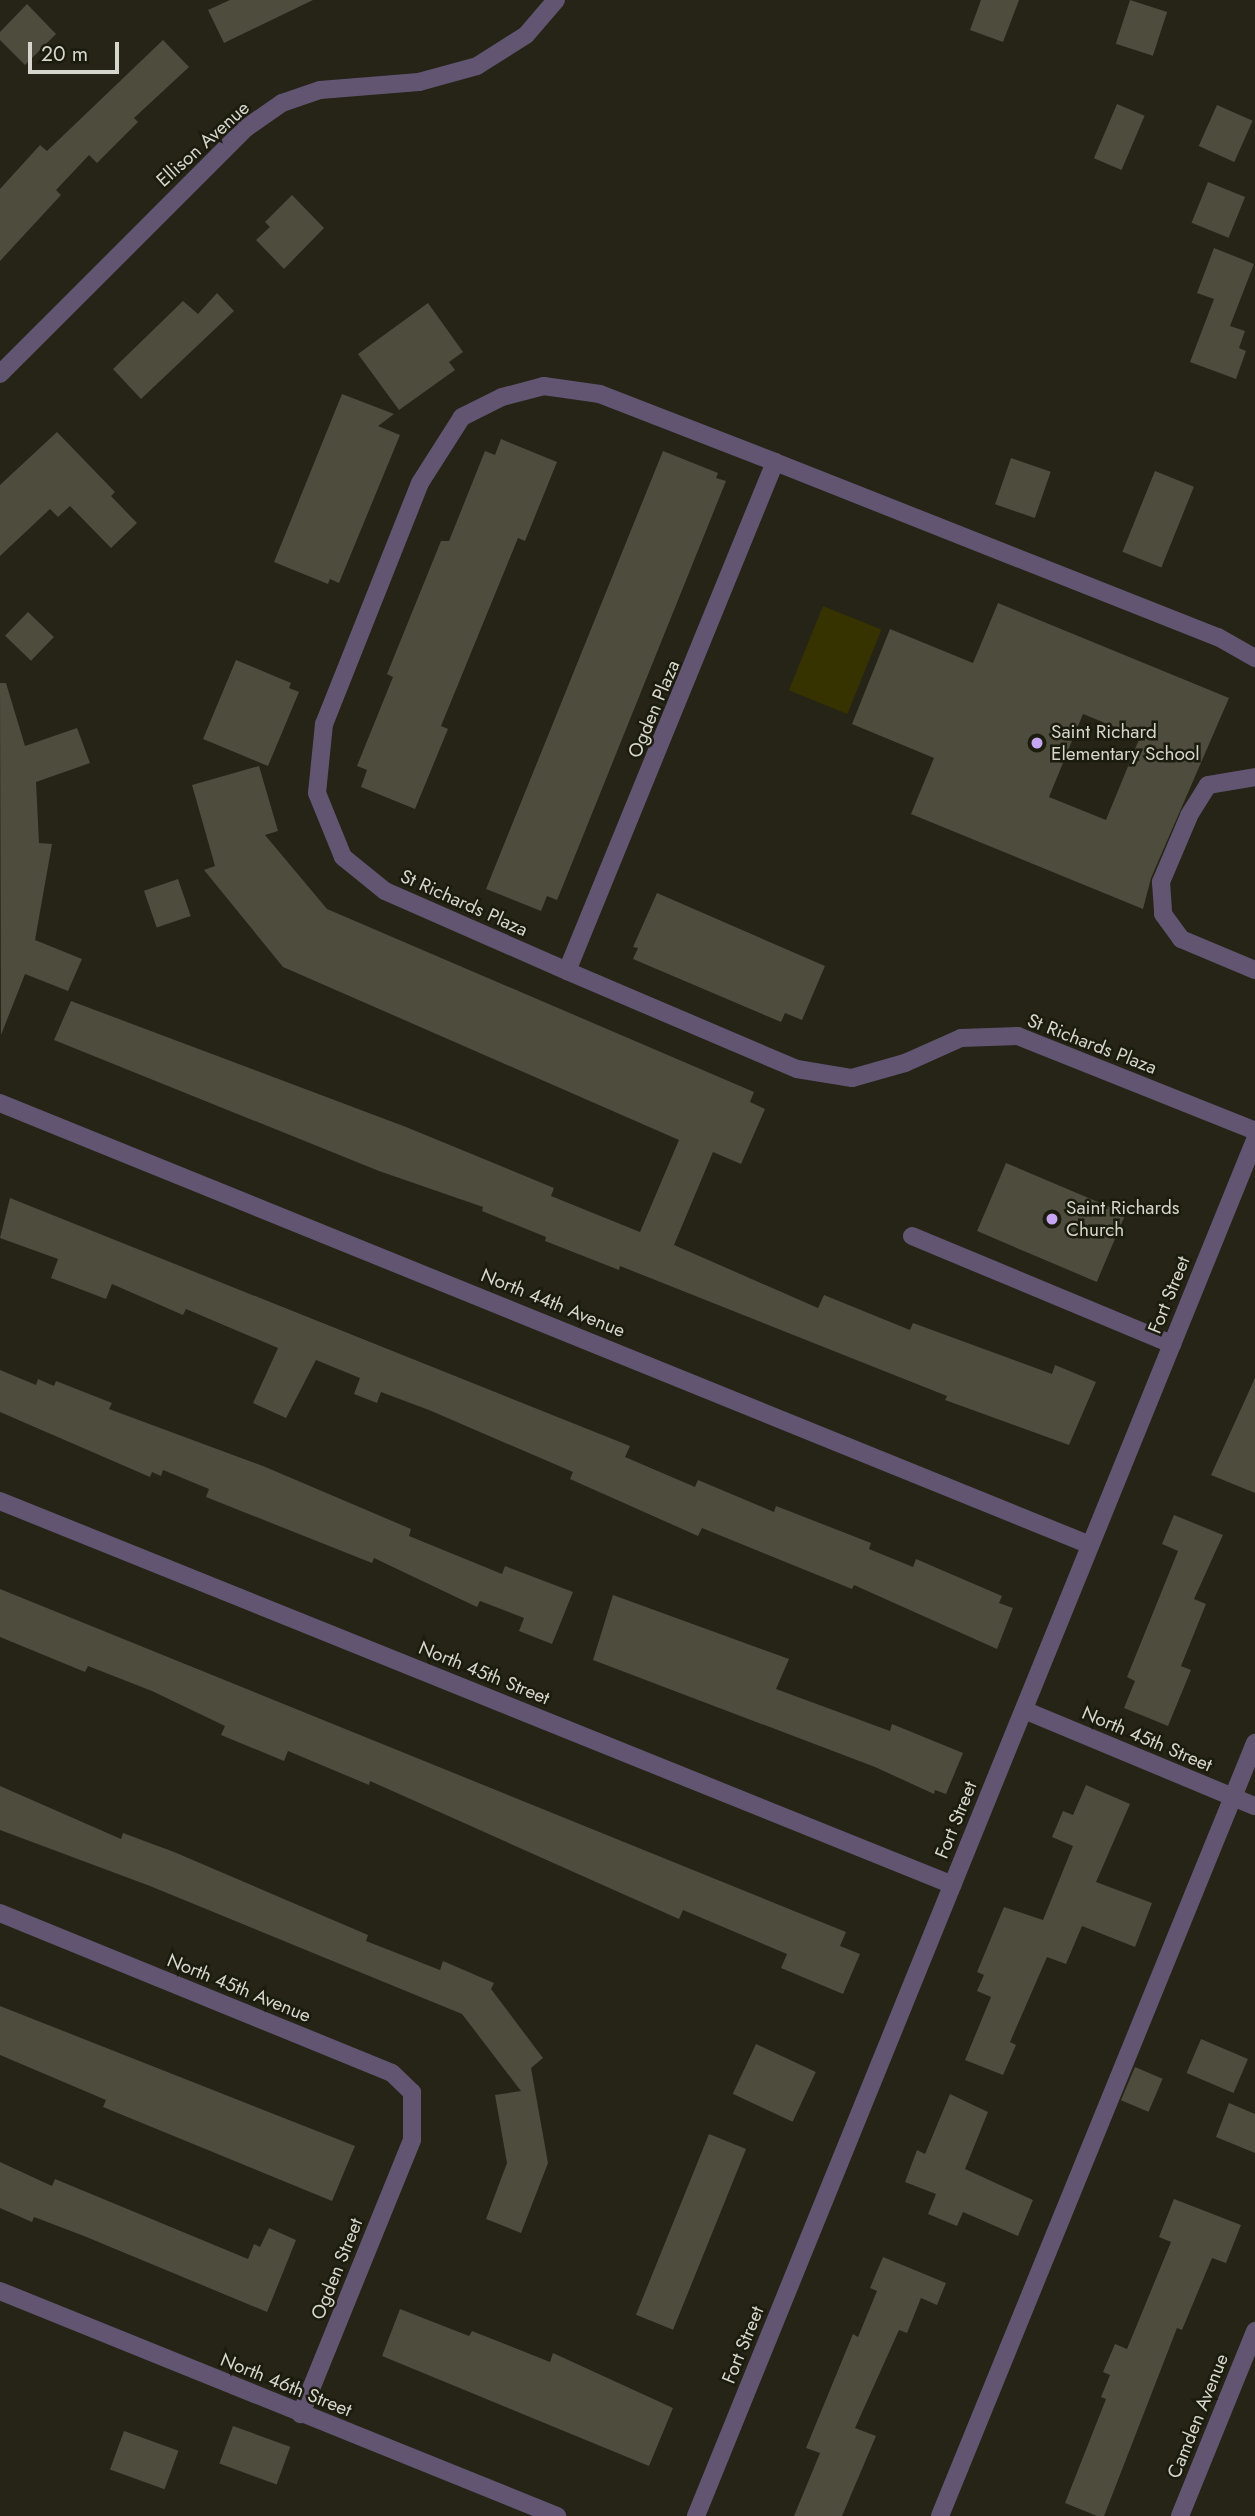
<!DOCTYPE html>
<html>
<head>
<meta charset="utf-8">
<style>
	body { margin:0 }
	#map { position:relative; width:1255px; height:2516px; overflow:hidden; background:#252417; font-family:Jost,sans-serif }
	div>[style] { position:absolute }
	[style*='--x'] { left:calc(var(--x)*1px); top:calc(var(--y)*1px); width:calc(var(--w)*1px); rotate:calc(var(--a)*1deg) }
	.green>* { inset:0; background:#363300; transform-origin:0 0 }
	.building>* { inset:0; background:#4d4c3d; transform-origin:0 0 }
	.lane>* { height:18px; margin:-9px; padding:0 9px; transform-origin:9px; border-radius:9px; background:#625572 }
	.street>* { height:18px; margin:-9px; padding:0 9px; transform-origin:9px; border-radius:9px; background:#625572 }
	.dots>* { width:19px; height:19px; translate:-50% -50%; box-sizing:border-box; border:4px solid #1b1b0e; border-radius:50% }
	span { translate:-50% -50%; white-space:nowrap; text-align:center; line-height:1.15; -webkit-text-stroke:5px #1b1b0e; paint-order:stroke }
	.street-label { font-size:19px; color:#d6d6cd }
	.poi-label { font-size:19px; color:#d6d6cd }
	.left { translate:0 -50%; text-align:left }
	.scale { position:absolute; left:28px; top:42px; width:91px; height:32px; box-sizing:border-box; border:4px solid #d6d6cd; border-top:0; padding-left:9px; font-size:21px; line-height:24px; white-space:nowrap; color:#d6d6cd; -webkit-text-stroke:5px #1b1b0e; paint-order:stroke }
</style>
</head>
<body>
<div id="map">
	<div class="green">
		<i style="left:823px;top:606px;width:63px;height:91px;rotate:22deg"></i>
	</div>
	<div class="building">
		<i style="clip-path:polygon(230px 0,313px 0,224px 43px,208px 10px)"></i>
		<i style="clip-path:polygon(981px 0,1019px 0,1003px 42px,970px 30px)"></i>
		<i style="left:1130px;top:0;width:39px;height:46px;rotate:18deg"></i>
		<i style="clip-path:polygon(27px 4px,56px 34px,25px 65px,0 40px,0 32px)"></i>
		<i style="clip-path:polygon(163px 40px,189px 67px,134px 118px,138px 122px,97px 163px,89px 155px,56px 190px,61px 195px,0 261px,0 189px,40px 145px,47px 151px)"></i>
		<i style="left:1117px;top:104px;width:30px;height:59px;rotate:23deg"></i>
		<i style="left:1217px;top:105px;width:39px;height:45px;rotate:24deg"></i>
		<i style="left:1208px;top:182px;width:40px;height:44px;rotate:22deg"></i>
		<i style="clip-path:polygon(292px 195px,324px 228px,284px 269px,256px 240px,270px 227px,265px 222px)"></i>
		<i style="clip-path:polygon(1214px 248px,1254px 264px,1230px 326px,1245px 331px,1239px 348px,1246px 351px,1236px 379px,1190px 362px,1214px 299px,1197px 293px)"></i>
		<i style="clip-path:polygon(217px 293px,234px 311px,141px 399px,113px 369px,183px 301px,198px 314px)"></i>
		<i style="clip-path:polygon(428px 303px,463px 352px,449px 362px,455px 370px,399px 410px,358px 354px)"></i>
		<i style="clip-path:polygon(342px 394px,394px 414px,378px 426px,400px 435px,339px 583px,330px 579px,328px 584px,274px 562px)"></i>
		<i style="clip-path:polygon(57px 432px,115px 492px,111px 496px,137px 523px,111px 548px,70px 506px,58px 517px,50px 509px,0 556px,0 485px)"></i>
		<i style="clip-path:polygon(501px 439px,557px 462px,525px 541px,518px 538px,441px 726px,448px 729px,415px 809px,361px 787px,367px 770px,357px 766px,393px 677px,387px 674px,441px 541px,449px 541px,485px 451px,495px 455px)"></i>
		<i style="clip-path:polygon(663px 451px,718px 473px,716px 478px,726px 481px,564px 883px,557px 900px,547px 896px,541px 911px,486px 889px)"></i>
		<i style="left:1011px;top:458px;width:42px;height:49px;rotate:19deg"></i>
		<i style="left:1155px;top:471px;width:42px;height:87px;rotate:22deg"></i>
		<i style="clip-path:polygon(evenodd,998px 603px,1229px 698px,1151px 878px,1143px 909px,911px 814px,934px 758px,852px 724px,890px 629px,973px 663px,998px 603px,1083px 714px,1140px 737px,1106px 820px,1049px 797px,1083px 714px)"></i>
		<i style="left:28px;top:612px;width:36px;height:33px;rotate:44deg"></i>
		<i style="clip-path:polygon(236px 660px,291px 683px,289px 688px,299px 692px,268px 766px,203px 739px)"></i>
		<i style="clip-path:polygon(0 683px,6px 683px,25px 746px,77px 728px,90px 763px,36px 782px,39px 843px,52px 844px,35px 940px,82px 959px,68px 991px,25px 974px,1px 1035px)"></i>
		<i style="clip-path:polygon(259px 766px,278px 831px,265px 835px,327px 909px,754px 1092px,750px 1102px,765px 1109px,741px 1164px,713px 1152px,674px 1245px,818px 1308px,824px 1295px,910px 1330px,913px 1323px,1052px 1374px,1055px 1365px,1096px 1382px,1069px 1445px,945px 1400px,947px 1396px,620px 1266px,619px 1270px,545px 1241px,546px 1237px,482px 1211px,483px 1207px,379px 1171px,54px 1040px,71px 1001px,406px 1127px,554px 1188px,551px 1196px,640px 1232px,679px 1140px,283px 967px,204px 870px,215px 866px,192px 785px)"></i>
		<i style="left:178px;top:879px;width:39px;height:36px;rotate:71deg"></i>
		<i style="clip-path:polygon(657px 893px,825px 966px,802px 1020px,785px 1013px,781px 1022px,633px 959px,638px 948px,633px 947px)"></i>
		<i style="left:1006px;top:1163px;width:130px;height:74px;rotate:23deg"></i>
		<i style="clip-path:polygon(10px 1198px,630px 1446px,625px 1457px,695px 1487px,698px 1480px,774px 1512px,776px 1506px,871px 1543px,869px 1549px,913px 1567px,916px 1559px,1002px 1596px,999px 1603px,1013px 1608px,997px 1649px,854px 1585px,852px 1589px,702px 1528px,698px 1536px,570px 1479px,573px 1472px,429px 1410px,381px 1392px,377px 1403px,354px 1394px,360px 1378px,316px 1360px,286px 1418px,253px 1403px,278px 1348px,186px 1309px,183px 1315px,112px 1284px,106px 1299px,51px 1278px,58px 1259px,0 1238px)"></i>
		<i style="clip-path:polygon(0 1370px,36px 1385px,38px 1379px,54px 1386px,56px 1381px,112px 1403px,109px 1409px,263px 1466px,411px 1529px,409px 1536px,502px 1574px,505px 1566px,573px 1592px,552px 1644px,519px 1631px,524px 1618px,480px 1601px,477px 1607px,374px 1558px,372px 1563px,206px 1497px,209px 1489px,163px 1470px,161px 1476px,152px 1472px,150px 1477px,0 1412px)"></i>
		<i style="clip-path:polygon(1255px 1378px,1255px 1493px,1211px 1475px)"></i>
		<i style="clip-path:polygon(1174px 1515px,1223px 1535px,1194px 1599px,1206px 1604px,1181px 1666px,1191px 1670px,1168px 1726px,1124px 1708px,1135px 1681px,1127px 1677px,1178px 1551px,1162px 1544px)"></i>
		<i style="clip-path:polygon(0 1589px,846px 1932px,840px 1946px,860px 1954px,843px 1994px,781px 1968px,787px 1954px,683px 1910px,679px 1919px,370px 1781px,369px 1785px,288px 1751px,284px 1761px,221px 1735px,225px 1726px,152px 1691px,88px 1666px,85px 1672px,0 1637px)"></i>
		<i style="clip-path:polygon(613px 1595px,789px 1659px,776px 1689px,890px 1731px,892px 1724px,963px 1753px,946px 1794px,935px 1790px,934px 1794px,875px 1767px,593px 1660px)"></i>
		<i style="clip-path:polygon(1086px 1785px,1130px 1804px,1096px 1882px,1152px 1903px,1135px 1947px,1082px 1926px,1066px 1964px,1047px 1957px,1010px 2042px,1016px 2045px,1003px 2075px,965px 2060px,991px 1997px,977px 1991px,984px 1975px,977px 1972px,1004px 1907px,1043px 1920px,1073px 1846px,1052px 1837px,1063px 1811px,1073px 1815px)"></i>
		<i style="clip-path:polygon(0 1786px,121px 1839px,123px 1833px,174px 1852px,368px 1935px,366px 1941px,440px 1970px,443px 1961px,494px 1983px,491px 1989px,543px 2058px,531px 2068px,548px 2163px,521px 2233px,486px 2219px,507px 2163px,495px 2095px,521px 2091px,462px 2014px,150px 1886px,0 1830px)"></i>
		<i style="clip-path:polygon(0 2006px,355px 2146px,332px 2201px,103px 2107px,106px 2100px,0 2055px)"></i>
		<i style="left:1201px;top:2039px;width:51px;height:37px;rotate:23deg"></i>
		<i style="left:756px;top:2044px;width:66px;height:55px;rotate:25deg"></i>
		<i style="left:1135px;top:2067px;width:30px;height:36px;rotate:23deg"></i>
		<i style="clip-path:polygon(950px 2094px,988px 2112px,965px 2169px,1033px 2200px,1018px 2236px,963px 2212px,957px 2226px,928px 2214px,936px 2194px,905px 2182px,917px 2150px,925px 2154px)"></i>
		<i style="clip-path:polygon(1229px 2103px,1255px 2114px,1255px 2153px,1216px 2137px)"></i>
		<i style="left:709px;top:2134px;width:40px;height:195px;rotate:22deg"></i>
		<i style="clip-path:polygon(0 2162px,52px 2186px,55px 2179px,248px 2259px,254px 2244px,260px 2247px,269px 2228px,296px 2240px,267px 2312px,84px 2236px,34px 2217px,32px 2222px,0 2208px)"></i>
		<i style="clip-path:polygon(1174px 2199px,1241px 2225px,1226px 2263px,1212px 2258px,1182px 2330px,1177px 2328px,1104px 2516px,1097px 2516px,1065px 2503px,1106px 2399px,1101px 2397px,1110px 2375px,1103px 2372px,1115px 2344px,1127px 2349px,1171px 2242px,1159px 2237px)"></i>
		<i style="clip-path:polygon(883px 2257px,946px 2283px,937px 2305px,921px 2298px,907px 2333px,899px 2330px,855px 2428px,876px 2436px,842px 2516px,794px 2516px,820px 2453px,806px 2448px,853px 2334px,858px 2337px,877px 2291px,870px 2288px)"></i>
		<i style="clip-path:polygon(400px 2309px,469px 2336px,472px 2331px,550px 2362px,553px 2353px,673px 2408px,649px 2466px,382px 2356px)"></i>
		<i style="left:233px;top:2426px;width:61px;height:40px;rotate:20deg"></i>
		<i style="left:124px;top:2431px;width:58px;height:41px;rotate:20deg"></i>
	</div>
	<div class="lane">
		<i style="--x:775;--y:462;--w:476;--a:21.6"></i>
		<i style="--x:1218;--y:637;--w:43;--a:29.6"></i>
		<i style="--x:1255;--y:777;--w:48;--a:170.3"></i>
		<i style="--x:1208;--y:785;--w:36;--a:122"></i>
		<i style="--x:1189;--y:816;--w:72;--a:113"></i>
		<i style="--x:1161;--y:882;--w:32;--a:86"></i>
		<i style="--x:1163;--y:914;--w:31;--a:54"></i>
		<i style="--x:1181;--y:939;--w:80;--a:22.7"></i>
		<i style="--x:912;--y:1236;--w:282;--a:22.6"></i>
		<i style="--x:940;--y:2516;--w:835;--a:-67.83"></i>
	</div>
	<div class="street">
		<i style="--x:0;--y:374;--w:348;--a:-45"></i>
		<i style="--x:246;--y:128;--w:44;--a:-34.8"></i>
		<i style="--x:282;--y:103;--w:40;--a:-18.9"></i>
		<i style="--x:320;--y:90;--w:99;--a:-4.6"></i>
		<i style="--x:419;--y:82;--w:60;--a:-15.4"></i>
		<i style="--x:477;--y:66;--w:58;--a:-32.3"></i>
		<i style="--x:526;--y:35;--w:46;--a:-49.4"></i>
		<i style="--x:567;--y:971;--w:550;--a:-67.77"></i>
		<i style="--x:775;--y:462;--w:188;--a:-158.8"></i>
		<i style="--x:600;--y:394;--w:57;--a:-171.9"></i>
		<i style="--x:544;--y:386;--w:43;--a:165.3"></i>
		<i style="--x:502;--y:397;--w:45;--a:153.4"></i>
		<i style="--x:462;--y:417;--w:78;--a:122.5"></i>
		<i style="--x:420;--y:483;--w:259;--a:111.7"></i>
		<i style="--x:324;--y:724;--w:69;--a:95.8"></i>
		<i style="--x:317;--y:793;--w:69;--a:67.9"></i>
		<i style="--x:343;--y:857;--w:54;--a:39"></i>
		<i style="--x:385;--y:891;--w:199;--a:23.7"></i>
		<i style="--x:567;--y:971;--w:250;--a:23.1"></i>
		<i style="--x:797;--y:1069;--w:56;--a:9.3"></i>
		<i style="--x:852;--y:1078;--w:55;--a:-15.8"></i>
		<i style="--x:905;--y:1063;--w:61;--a:-24.1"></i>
		<i style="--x:961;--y:1038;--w:57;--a:-2"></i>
		<i style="--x:1018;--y:1036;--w:255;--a:21.8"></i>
		<i style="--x:0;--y:1103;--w:1176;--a:22.07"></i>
		<i style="--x:0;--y:1501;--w:1027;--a:21.95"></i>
		<i style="--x:1024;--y:1710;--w:250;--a:22.6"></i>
		<i style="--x:0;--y:1913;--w:423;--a:22.2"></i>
		<i style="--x:392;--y:2073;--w:28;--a:44"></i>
		<i style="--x:412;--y:2092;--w:48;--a:90"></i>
		<i style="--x:412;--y:2140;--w:296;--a:112.1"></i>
		<i style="--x:0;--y:2291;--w:601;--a:22"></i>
		<i style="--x:696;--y:2516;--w:1485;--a:-67.89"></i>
		<i style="--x:1180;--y:2516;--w:200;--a:-67.9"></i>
	</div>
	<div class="dots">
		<i style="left:1037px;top:743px;background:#c6a6f0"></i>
		<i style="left:1052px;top:1219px;background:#c6a6f0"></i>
	</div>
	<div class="street-label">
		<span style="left:203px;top:144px;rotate:-42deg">Ellison Avenue</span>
		<span style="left:654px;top:709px;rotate:-67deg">Ogden Plaza</span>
		<span style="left:464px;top:903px;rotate:24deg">St Richards Plaza</span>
		<span style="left:1092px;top:1044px;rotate:21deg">St Richards Plaza</span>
		<span style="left:1169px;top:1295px;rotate:-68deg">Fort Street</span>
		<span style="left:553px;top:1303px;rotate:22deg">North 44th Avenue</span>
		<span style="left:484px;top:1673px;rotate:22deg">North 45th Street</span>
		<span style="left:1147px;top:1739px;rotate:23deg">North 45th Street</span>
		<span style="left:956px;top:1820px;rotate:-68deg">Fort Street</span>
		<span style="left:239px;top:1988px;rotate:22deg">North 45th Avenue</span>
		<span style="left:337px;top:2269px;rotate:-68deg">Ogden Street</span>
		<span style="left:743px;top:2345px;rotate:-68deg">Fort Street</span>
		<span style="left:286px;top:2385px;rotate:22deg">North 46th Street</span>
		<span style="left:1198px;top:2416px;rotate:-68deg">Camden Avenue</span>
	</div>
	<div class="poi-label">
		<span class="left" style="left:1051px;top:743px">Saint Richard<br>Elementary School</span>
		<span class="left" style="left:1066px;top:1219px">Saint Richards<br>Church</span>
	</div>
	<div class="scale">20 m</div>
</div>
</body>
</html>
